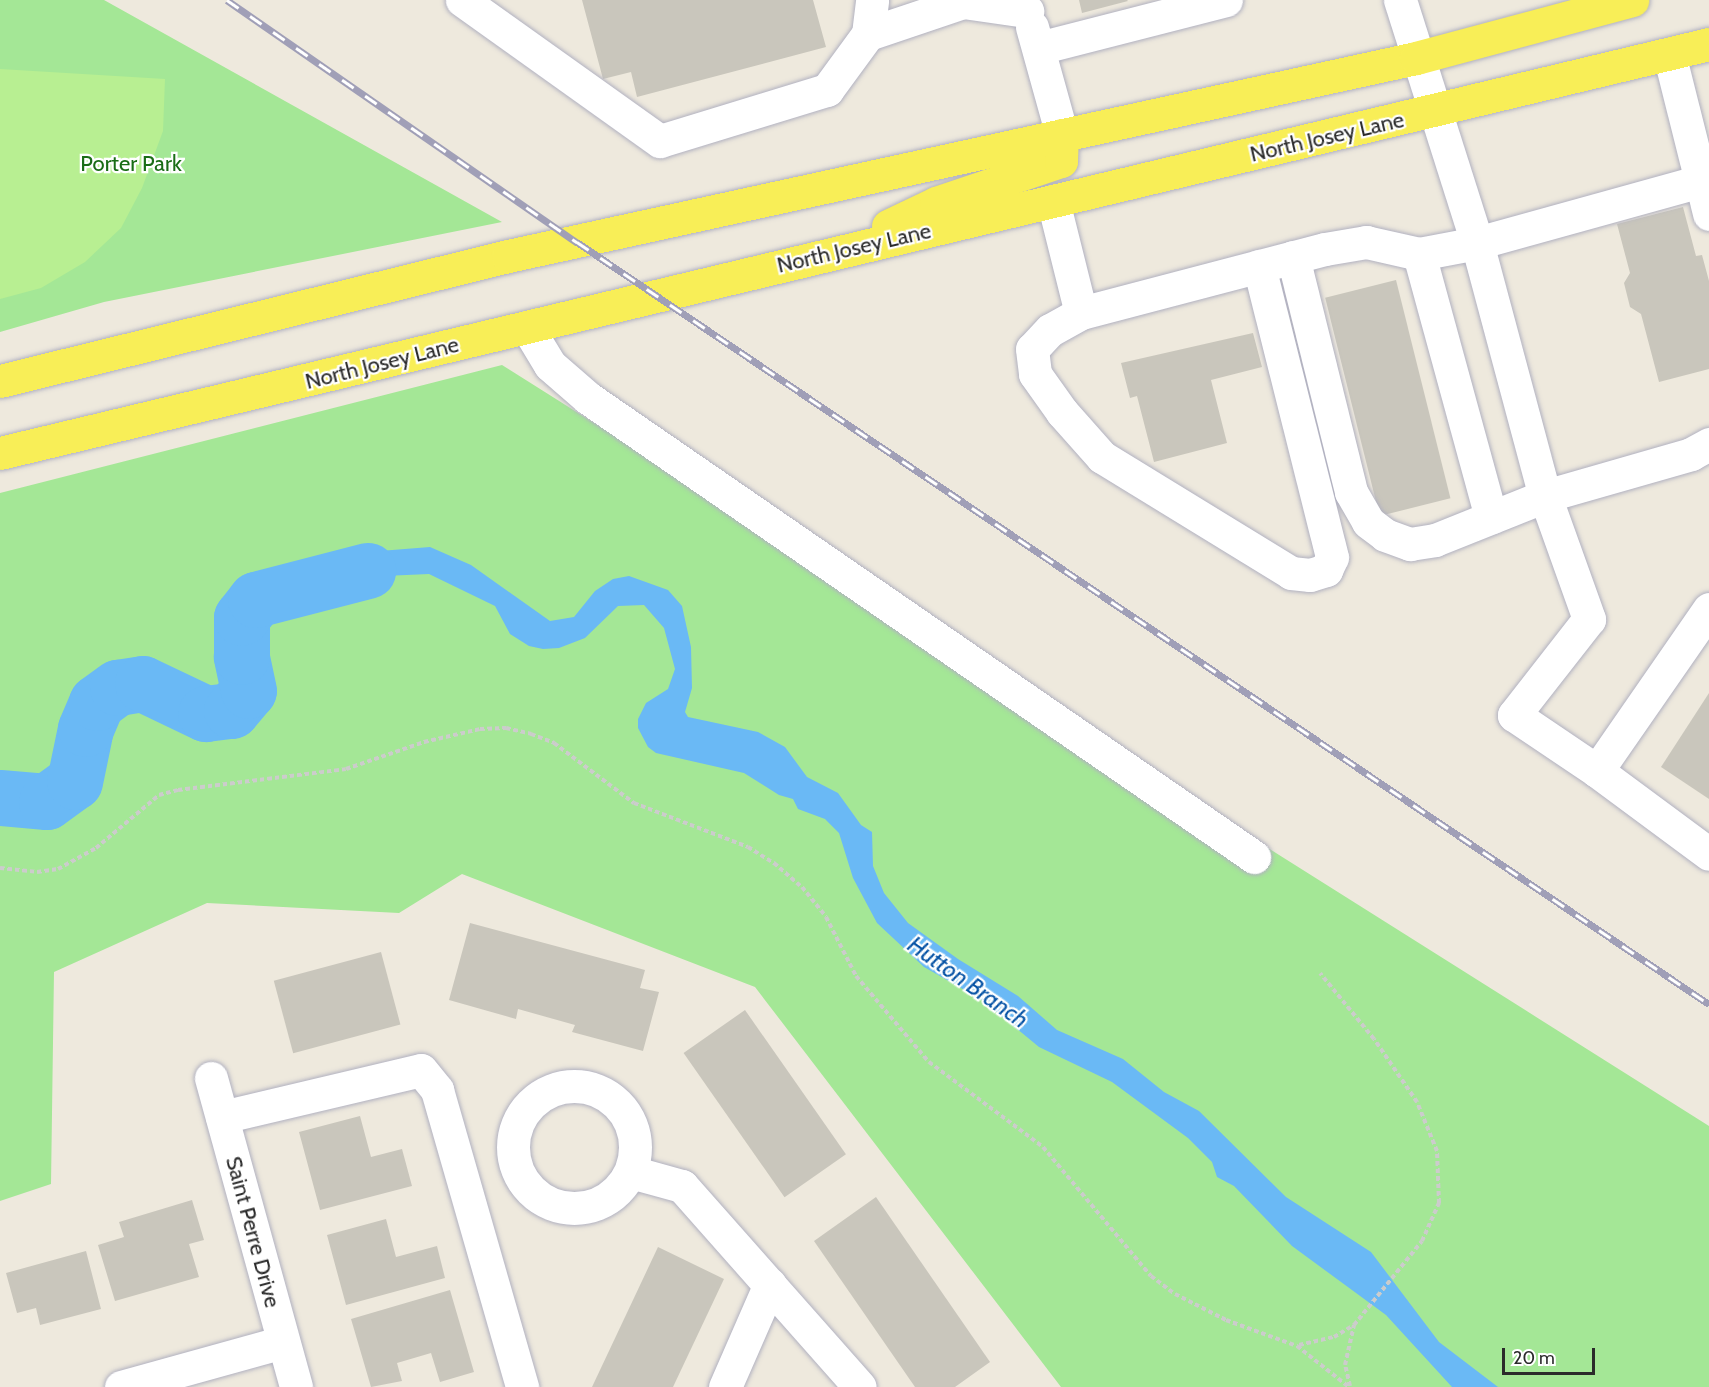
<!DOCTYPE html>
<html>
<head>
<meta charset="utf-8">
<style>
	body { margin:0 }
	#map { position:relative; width:1709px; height:1387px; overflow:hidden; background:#eee9dd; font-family:Cabin,sans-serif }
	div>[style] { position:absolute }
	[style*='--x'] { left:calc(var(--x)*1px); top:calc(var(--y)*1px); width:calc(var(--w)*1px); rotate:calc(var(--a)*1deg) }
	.green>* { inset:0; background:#a4e796 }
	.pitch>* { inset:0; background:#b8ef92 }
	.water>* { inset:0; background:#6ab9f5 }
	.river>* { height:56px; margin:-28px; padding:0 28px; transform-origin:28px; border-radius:28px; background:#6ab9f5 }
	.building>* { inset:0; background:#c9c6bc; transform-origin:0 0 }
	.path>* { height:4px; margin-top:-2px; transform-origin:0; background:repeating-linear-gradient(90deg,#ccc 0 4.5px,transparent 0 7.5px) }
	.roads { filter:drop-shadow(0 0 2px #b1b1c0) drop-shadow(0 0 2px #b1b1c0) }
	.minor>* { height:33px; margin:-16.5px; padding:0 16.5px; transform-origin:16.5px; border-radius:16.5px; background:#fff }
	.minor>.ring { margin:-16.5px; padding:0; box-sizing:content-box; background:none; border:33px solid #fff; border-radius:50% }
	.major>* { height:33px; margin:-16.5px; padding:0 16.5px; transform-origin:16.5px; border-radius:16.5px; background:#f8ee57 }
	.rail>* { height:7px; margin-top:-3.5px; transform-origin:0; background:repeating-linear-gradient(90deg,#fff 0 14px,#a09fb7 0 28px); box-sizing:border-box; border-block:2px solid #a09fb7 }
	span { translate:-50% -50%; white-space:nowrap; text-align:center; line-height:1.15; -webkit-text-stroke:4.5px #fff; paint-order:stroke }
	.street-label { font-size:22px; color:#2b2b2b }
	.park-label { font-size:22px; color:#1a6d16 }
	.water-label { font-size:24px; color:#0653a5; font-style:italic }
	.scale { position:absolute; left:1502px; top:1348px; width:93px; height:27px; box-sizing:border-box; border:3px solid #2b2b2b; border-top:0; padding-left:8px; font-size:18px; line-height:21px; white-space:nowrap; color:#2b2b2b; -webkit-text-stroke:4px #fff; paint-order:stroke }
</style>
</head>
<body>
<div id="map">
	<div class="green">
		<i style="clip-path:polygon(0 0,104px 0,502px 222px,104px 302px,0 332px)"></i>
		<i style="clip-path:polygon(502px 365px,1709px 1126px,1709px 1387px,1061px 1387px,755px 987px,462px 874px,399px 913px,207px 903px,54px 972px,51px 1184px,0 1201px,0 493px)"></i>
	</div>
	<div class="pitch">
		<i style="clip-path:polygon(0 69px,165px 79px,163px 131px,142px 188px,121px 228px,85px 262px,41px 288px,0 299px)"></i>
	</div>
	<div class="water">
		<i style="clip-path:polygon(430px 547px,471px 565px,550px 621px,574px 617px,595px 591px,613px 579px,629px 576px,668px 590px,682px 606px,691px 647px,692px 688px,685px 712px,688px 717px,758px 732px,785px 747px,807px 777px,838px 793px,861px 825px,872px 832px,873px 866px,884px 893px,908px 923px,958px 959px,1018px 996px,1057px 1030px,1123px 1059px,1164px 1092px,1199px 1111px,1286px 1197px,1371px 1252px,1439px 1342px,1498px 1387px,1452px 1387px,1386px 1315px,1292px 1246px,1234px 1186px,1217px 1177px,1212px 1162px,1188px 1138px,1112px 1082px,1039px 1047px,982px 1000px,924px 967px,877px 923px,853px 878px,839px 833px,825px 819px,798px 809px,793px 799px,779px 795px,744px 773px,656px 753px,648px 747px,638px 728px,638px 719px,646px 703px,668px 689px,675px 669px,664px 628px,644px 605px,618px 606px,585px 638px,559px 648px,543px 649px,529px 646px,510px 634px,495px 606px,429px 574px,361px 577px,329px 596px,298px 605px,287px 568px,367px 552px)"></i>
	</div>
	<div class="river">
		<i style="--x:0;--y:798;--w:47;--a:4.9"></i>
		<i style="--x:47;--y:802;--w:34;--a:-36"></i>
		<i style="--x:75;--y:782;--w:54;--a:-78.3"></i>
		<i style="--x:86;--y:729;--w:28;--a:-67"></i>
		<i style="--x:97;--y:703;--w:26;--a:-36"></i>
		<i style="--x:118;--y:688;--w:25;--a:-9"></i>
		<i style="--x:143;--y:684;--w:70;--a:25.5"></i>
		<i style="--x:206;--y:714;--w:26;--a:-7"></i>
		<i style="--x:232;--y:711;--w:26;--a:-50"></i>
		<i style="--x:249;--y:691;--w:35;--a:-102"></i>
		<i style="--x:242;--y:657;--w:39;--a:-90"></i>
		<i style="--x:242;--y:618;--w:23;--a:-52"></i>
		<i style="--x:256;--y:600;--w:116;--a:-14.5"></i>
	</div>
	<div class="building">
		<i style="clip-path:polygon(582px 0,813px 0,826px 47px,637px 97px,631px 72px,603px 79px)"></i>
		<i style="clip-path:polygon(1079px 0,1127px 0,1128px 1px,1082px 13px)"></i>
		<i style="clip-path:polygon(1683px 207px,1696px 256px,1702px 255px,1709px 281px,1709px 369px,1659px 382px,1641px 314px,1630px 307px,1624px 283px,1630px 273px,1617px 224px)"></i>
		<i style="left:1396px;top:280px;width:225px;height:73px;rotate:76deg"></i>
		<i style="clip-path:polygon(1253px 333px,1262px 367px,1211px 380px,1227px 443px,1154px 462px,1137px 396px,1130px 398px,1121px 363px)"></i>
		<i style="clip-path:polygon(1709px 693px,1709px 799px,1661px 767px)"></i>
		<i style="clip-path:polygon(470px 923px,645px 970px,640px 988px,659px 992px,643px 1051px,572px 1032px,575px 1025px,518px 1009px,516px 1019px,449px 1000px)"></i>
		<i style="left:381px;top:952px;width:75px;height:111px;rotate:75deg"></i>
		<i style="left:745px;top:1010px;width:176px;height:75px;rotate:55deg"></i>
		<i style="clip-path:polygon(360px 1116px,371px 1157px,402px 1149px,412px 1186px,320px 1210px,299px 1132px)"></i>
		<i style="clip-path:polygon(876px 1197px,990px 1362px,955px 1387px,915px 1387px,814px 1241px)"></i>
		<i style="clip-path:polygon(192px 1200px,204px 1240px,189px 1244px,199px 1277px,115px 1301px,98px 1245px,124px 1237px,119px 1222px)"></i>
		<i style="clip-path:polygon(386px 1219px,396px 1257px,437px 1246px,445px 1278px,346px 1305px,327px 1235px)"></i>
		<i style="clip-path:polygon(658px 1247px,724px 1279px,673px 1387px,592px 1387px)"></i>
		<i style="clip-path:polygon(86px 1251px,101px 1309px,40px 1325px,36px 1308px,17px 1313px,6px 1273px)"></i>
		<i style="clip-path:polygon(450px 1290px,474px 1372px,440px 1382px,431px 1353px,397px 1363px,402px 1381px,371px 1387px,351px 1319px)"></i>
	</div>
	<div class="path">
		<i style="--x:0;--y:868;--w:37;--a:6"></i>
		<i style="--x:37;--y:872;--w:21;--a:-8"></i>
		<i style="--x:58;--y:869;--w:43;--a:-28.9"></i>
		<i style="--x:96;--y:848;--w:82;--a:-40.1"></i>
		<i style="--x:159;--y:795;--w:20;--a:-15"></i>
		<i style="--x:178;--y:790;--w:169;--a:-7.1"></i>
		<i style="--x:346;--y:769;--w:83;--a:-19.1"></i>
		<i style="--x:424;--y:742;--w:57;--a:-13.1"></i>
		<i style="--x:480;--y:729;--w:26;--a:-2"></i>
		<i style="--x:506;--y:728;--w:26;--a:13"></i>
		<i style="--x:531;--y:734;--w:25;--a:21"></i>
		<i style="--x:554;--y:743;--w:100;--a:36.9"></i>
		<i style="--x:634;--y:803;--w:122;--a:21.1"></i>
		<i style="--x:748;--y:847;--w:31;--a:32"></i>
		<i style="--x:774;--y:863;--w:37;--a:41"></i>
		<i style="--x:802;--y:887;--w:38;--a:51"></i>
		<i style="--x:826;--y:917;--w:66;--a:63"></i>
		<i style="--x:856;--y:976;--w:113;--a:49.7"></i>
		<i style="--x:929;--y:1062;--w:142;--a:36.7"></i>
		<i style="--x:1043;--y:1147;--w:168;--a:50.1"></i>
		<i style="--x:1151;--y:1276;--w:30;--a:37"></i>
		<i style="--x:1175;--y:1294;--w:57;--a:27"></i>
		<i style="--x:1226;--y:1320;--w:76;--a:20.1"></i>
		<i style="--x:1297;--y:1346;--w:66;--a:38.3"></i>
		<i style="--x:1299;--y:1345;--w:36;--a:-13"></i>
		<i style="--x:1334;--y:1337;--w:23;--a:-31"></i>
		<i style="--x:1354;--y:1325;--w:108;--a:-51"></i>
		<i style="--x:1422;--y:1241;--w:42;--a:-65.9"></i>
		<i style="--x:1439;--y:1203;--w:52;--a:-92.2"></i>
		<i style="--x:1437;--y:1151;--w:53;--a:-112.2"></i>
		<i style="--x:1417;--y:1102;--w:76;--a:-124.3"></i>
		<i style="--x:1374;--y:1039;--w:85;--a:-129.3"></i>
		<i style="--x:1350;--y:1386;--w:22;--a:-103"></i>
		<i style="--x:1345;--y:1365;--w:41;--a:-77.3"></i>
	</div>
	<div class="roads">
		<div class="minor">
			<i style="--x:462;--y:0;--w:243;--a:35.5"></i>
			<i style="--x:660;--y:141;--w:175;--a:-17"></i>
			<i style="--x:827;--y:90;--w:69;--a:-53.8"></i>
			<i style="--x:868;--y:34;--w:100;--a:-18.6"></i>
			<i style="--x:963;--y:2;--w:65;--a:8"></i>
			<i style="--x:1400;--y:0;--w:255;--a:72.4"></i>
			<i style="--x:1477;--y:243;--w:262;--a:75"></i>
			<i style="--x:1545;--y:496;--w:131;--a:70.3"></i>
			<i style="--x:1589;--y:619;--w:122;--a:128"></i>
			<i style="--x:1514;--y:715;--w:100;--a:34"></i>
			<i style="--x:1032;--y:27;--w:112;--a:74.5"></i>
			<i style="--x:868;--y:34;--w:34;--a:-83"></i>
			<i style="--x:1039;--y:48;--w:193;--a:-14.4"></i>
			<i style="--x:1701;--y:181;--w:34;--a:76"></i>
			<i style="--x:1053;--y:201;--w:115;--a:76"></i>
			<i style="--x:1081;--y:313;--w:252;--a:-14.7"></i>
			<i style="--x:1325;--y:249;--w:42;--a:-9.7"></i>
			<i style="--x:1366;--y:242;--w:54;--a:12.8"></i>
			<i style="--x:1419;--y:254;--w:59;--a:-10.7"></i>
			<i style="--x:1477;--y:243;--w:232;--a:-15.5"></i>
			<i style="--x:1701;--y:181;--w:131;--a:-104.1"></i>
			<i style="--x:1419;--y:254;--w:273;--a:74.7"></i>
			<i style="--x:1293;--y:257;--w:242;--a:76.1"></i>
			<i style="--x:1351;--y:492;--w:34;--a:60"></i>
			<i style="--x:1368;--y:522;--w:21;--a:37"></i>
			<i style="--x:1385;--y:535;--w:27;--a:20"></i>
			<i style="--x:1410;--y:544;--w:25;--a:-9"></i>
			<i style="--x:1435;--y:540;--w:118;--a:-21.8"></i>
			<i style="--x:1545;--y:496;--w:152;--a:-16"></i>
			<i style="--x:1691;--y:454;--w:21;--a:-29"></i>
			<i style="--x:1081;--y:313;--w:35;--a:151"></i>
			<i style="--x:1050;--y:330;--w:26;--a:133"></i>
			<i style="--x:1032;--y:349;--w:25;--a:83"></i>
			<i style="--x:1035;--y:374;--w:47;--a:54.6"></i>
			<i style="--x:1062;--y:412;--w:60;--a:48.4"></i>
			<i style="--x:1102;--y:457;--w:222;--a:31.5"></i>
			<i style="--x:1291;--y:573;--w:19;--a:6"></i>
			<i style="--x:1310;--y:575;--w:17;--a:-17"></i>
			<i style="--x:1326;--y:570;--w:14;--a:-65"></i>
			<i style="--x:1332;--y:557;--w:300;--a:-104.1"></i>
			<i style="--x:527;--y:327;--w:44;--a:58.8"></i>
			<i style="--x:550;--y:365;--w:50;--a:41"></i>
			<i style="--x:588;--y:398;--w:809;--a:34.57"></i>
			<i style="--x:1709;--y:609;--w:197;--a:124.7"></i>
			<i style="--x:1597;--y:771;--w:139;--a:36.5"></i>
			<i style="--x:211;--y:1078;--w:320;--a:74.6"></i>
			<i class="ring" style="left:513px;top:1086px;width:89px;height:89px"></i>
			<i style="--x:222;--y:1117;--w:204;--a:-13.3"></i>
			<i style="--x:421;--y:1070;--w:26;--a:51"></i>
			<i style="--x:437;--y:1090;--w:309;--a:74"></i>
			<i style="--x:631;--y:1172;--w:53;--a:15.4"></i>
			<i style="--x:682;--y:1186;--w:268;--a:48.5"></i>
			<i style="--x:121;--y:1387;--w:168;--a:-15.5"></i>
			<i style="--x:725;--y:1387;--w:112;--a:-66.4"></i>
		</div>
		<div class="major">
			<i style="--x:888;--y:226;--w:53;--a:-25.6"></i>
			<i style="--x:936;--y:203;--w:132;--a:-18.6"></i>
			<i style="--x:1061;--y:161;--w:26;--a:-88"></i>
			<i style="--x:0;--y:381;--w:523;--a:-13.82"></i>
			<i style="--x:508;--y:256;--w:929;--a:-12.3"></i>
			<i style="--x:1416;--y:58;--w:224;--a:-15"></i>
			<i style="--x:0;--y:453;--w:1757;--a:-13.46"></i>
		</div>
	</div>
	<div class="rail">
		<i style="--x:227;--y:0;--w:426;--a:34.7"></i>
		<i style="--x:577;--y:242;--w:1365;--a:33.95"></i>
	</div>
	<div class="street-label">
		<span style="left:1327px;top:137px;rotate:-13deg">North Josey Lane</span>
		<span style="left:854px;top:248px;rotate:-13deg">North Josey Lane</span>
		<span style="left:382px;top:363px;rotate:-14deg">North Josey Lane</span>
		<span style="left:253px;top:1232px;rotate:75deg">Saint Perre Drive</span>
	</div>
	<div class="park-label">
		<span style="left:131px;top:164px">Porter Park</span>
	</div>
	<div class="water-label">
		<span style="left:968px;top:982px;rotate:35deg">Hutton Branch</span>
	</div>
	<div class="scale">20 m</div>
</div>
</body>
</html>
